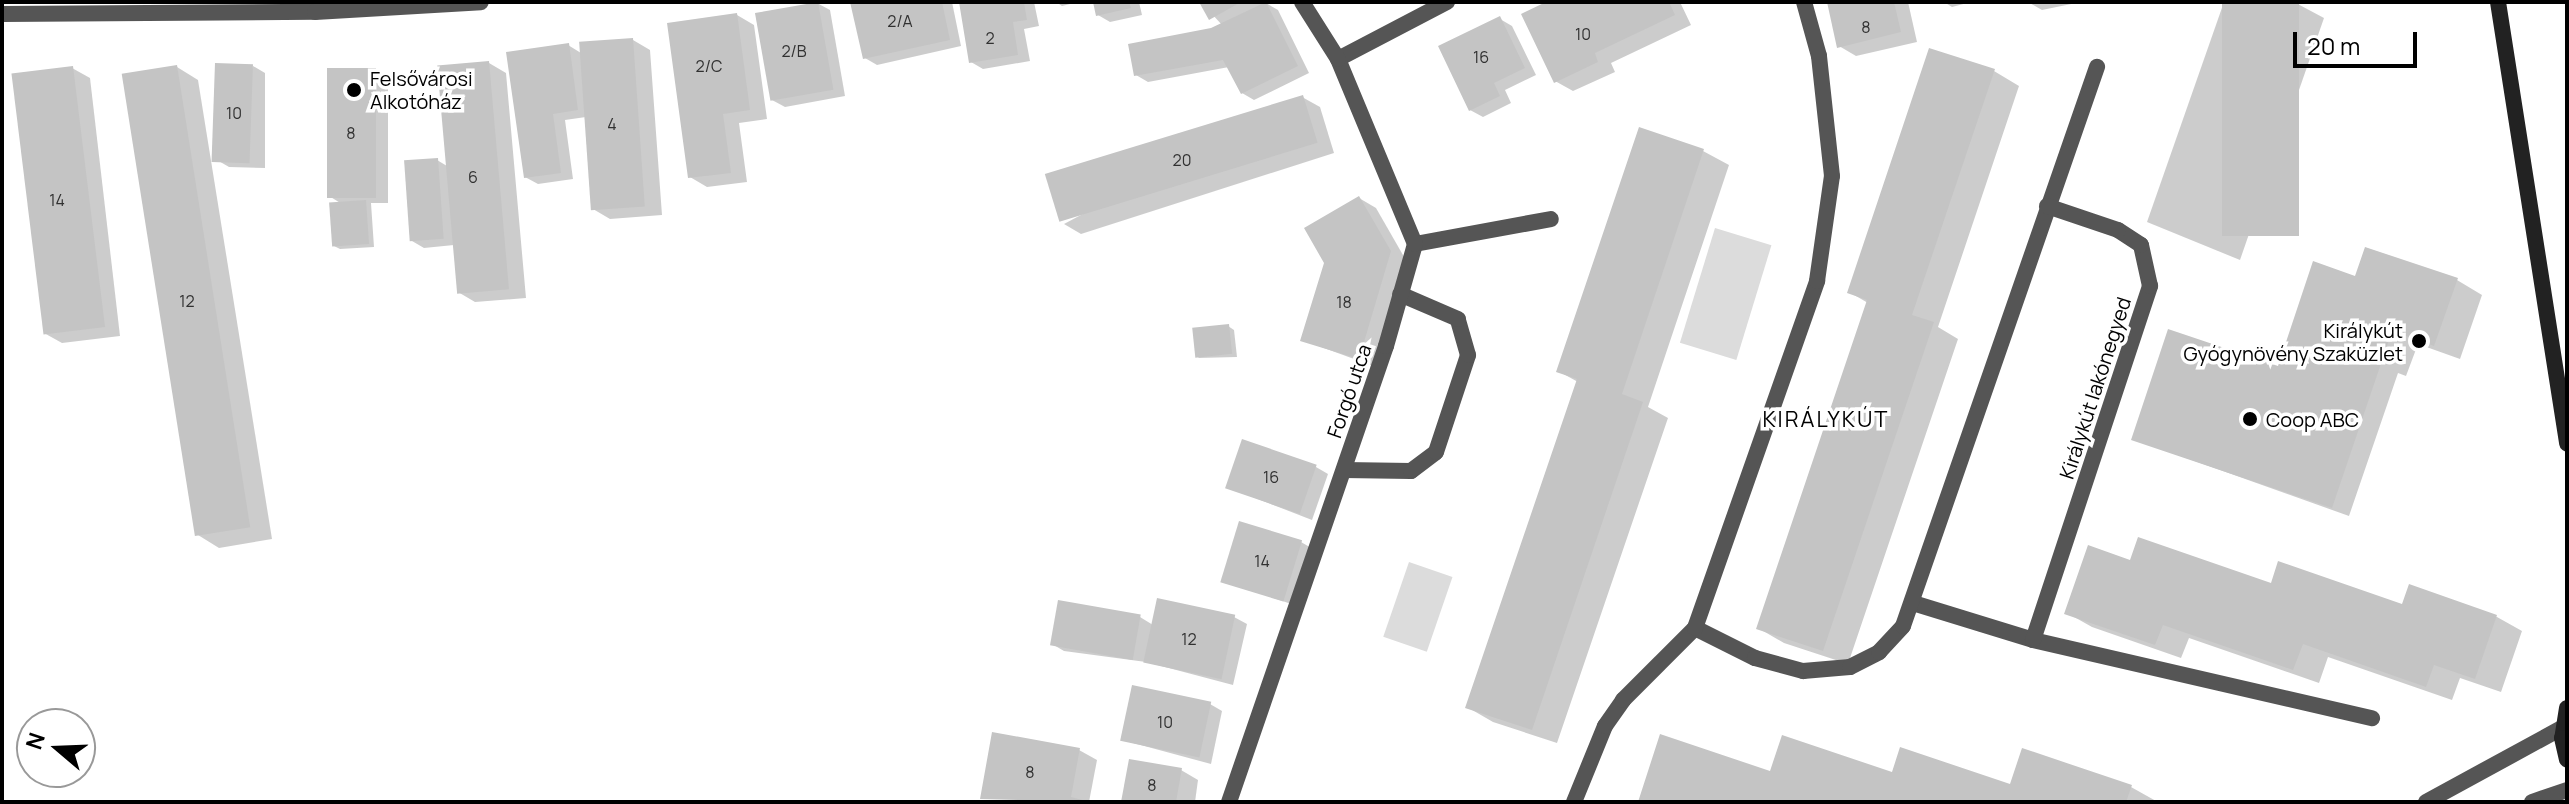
<!DOCTYPE html>
<html>
<head>
<meta charset="utf-8">
<style>
	body { margin:0 }
	#map { position:relative; width:2569px; height:804px; overflow:hidden; background:#fff; font-family:Manrope,sans-serif }
	div>[style] { position:absolute }
	[style*='--x'] { left:calc(var(--x)*1px); top:calc(var(--y)*1px); width:calc(var(--w)*1px); rotate:calc(var(--a)*1deg) }
	.green>* { inset:0; background:#dcdcdc; transform-origin:0 0 }
	.shadow>* { inset:0; background:#0003 }
	.building>* { inset:0; background:#c4c4c4; transform-origin:0 0 }
	.lane>* { height:16px; margin:-8px; padding:0 8px; transform-origin:8px; border-radius:8px; background:#555 }
	.street>* { height:16px; margin:-8px; padding:0 8px; transform-origin:8px; border-radius:8px; background:#555 }
	.secondary>* { height:16px; margin:-8px; padding:0 8px; transform-origin:8px; border-radius:8px; background:#222 }
	.dots>* { width:22px; height:22px; translate:-50% -50%; box-sizing:border-box; border:4px solid #fff; border-radius:50% }
	span { translate:-50% -50%; white-space:nowrap; text-align:center; line-height:1.15; -webkit-text-stroke:7px #fff; paint-order:stroke }
	.number-label { font-size:16px; color:#313131 }
	.number-label span { -webkit-text-stroke-width:0 }
	.poi-label { font-size:20px; color:#000 }
	.left { translate:0 -50%; text-align:left }
	.right { translate:-100% -50%; text-align:right }
	.street-label { font-size:20px; color:#000 }
	.neighbourhood-label { font-size:22px; color:#000; letter-spacing:2px }
	.frame { position:absolute; inset:0; border:4px solid #000; pointer-events:none }
	.north { position:absolute; left:16px; top:708px; width:80px; height:80px; box-sizing:border-box; background:#fff; border:2px solid #999; border-radius:50%; rotate:289deg; font-size:22px; font-weight:700; line-height:32px; text-align:center; color:#000 }
	.north::after { content:''; display:block; margin:auto; width:28px; height:36px; background:#000; clip-path:polygon(50% 0,100% 100%,50% 72%,0 100%) }
	.scale { position:absolute; left:2293px; top:32px; width:124px; height:36px; box-sizing:border-box; border:4px solid #000; border-top:0; padding-left:10px; font-size:24px; line-height:28px; white-space:nowrap; color:#000; -webkit-text-stroke:6px #fff; paint-order:stroke }
</style>
</head>
<body>
<div id="map">
	<div class="green">
		<i style="left:1715px;top:228px;width:59px;height:120px;rotate:17deg"></i>
		<i style="left:1409px;top:562px;width:46px;height:79px;rotate:19deg"></i>
	</div>
	<div class="shadow">
		<i style="clip-path:polygon(852px 2px,952px 2px,961px 46px,877px 65px,865px 58px)"></i>
		<i style="clip-path:polygon(961px 2px,1034px 2px,1039px 26px,1024px 29px,1030px 61px,983px 69px,971px 62px)"></i>
		<i style="clip-path:polygon(1056px 2px,1078px 2px,1062px 6px)"></i>
		<i style="clip-path:polygon(1095px 2px,1139px 2px,1142px 15px,1110px 22px,1098px 15px)"></i>
		<i style="clip-path:polygon(1201px 2px,1264px 2px,1278px 10px,1309px 73px,1254px 100px,1242px 93px,1229px 67px,1148px 82px,1136px 75px,1222px 25px)"></i>
		<i style="clip-path:polygon(1551px 2px,1680px 2px,1691px 25px,1611px 63px,1615px 72px,1573px 91px,1555px 81px)"></i>
		<i style="clip-path:polygon(1829px 2px,1908px 2px,1917px 42px,1856px 56px,1839px 46px)"></i>
		<i style="clip-path:polygon(1944px 2px,1971px 2px,1952px 7px)"></i>
		<i style="clip-path:polygon(2028px 2px,2081px 2px,2042px 10px)"></i>
		<i style="clip-path:polygon(2224px 2px,2294px 2px,2324px 18px,2240px 260px,2147px 222px)"></i>
		<i style="clip-path:polygon(817px 3px,830px 10px,845px 96px,785px 107px,772px 100px)"></i>
		<i style="clip-path:polygon(737px 15px,754px 25px,767px 119px,739px 123px,747px 182px,707px 187px,690px 177px)"></i>
		<i style="clip-path:polygon(1500px 19px,1512px 26px,1536px 75px,1505px 90px,1511px 103px,1483px 117px,1470px 110px)"></i>
		<i style="clip-path:polygon(633px 40px,650px 50px,662px 215px,610px 219px,593px 209px,586px 117px,565px 120px,573px 179px,538px 184px,525px 177px,568px 45px,581px 53px)"></i>
		<i style="clip-path:polygon(489px 63px,506px 73px,526px 298px,475px 302px,458px 292px,454px 245px,424px 248px,412px 241px,437px 160px,447px 166px)"></i>
		<i style="clip-path:polygon(253px 66px,265px 73px,265px 168px,229px 167px,217px 160px)"></i>
		<i style="clip-path:polygon(177px 67px,198px 80px,272px 539px,219px 548px,198px 535px)"></i>
		<i style="clip-path:polygon(72px 68px,90px 78px,120px 336px,62px 343px,44px 333px)"></i>
		<i style="clip-path:polygon(375px 70px,388px 77px,388px 203px,371px 203px,374px 247px,340px 249px,334px 246px,342px 204px,329px 196px)"></i>
		<i style="clip-path:polygon(1994px 71px,2019px 86px,1938px 327px,1958px 339px,1848px 664px,1784px 643px,1758px 628px,1868px 303px,1849px 292px)"></i>
		<i style="clip-path:polygon(1302px 97px,1320px 107px,1334px 153px,1081px 234px,1064px 224px)"></i>
		<i style="clip-path:polygon(1703px 151px,1729px 165px,1648px 407px,1668px 418px,1557px 743px,1493px 722px,1467px 707px,1578px 382px,1558px 371px)"></i>
		<i style="clip-path:polygon(1359px 198px,1376px 208px,1407px 262px,1376px 367px,1302px 340px)"></i>
		<i style="clip-path:polygon(2357px 279px,2457px 280px,2482px 295px,2460px 359px,2418px 344px,2406px 376px,2398px 373px,2349px 516px,2133px 439px,2279px 369px)"></i>
		<i style="clip-path:polygon(1228px 326px,1234px 330px,1237px 357px,1198px 358px)"></i>
		<i style="clip-path:polygon(1316px 467px,1328px 474px,1312px 520px,1227px 487px)"></i>
		<i style="clip-path:polygon(1301px 542px,1313px 549px,1297px 606px,1224px 581px)"></i>
		<i style="clip-path:polygon(2131px 563px,2403px 606px,2410px 586px,2497px 617px,2522px 631px,2501px 692px,2460px 678px,2452px 700px,2328px 657px,2319px 683px,2189px 638px,2181px 658px,2092px 627px,2067px 613px)"></i>
		<i style="clip-path:polygon(1140px 617px,1153px 625px,1234px 617px,1247px 624px,1233px 685px,1146px 662px,1064px 651px,1052px 644px)"></i>
		<i style="clip-path:polygon(1210px 704px,1222px 711px,1211px 764px,1122px 740px)"></i>
		<i style="clip-path:polygon(1079px 750px,1097px 760px,1089px 802px,982px 798px)"></i>
		<i style="clip-path:polygon(1181px 770px,1198px 780px,1195px 802px,1123px 802px)"></i>
		<i style="clip-path:polygon(1772px 774px,1894px 774px,2011px 787px,2131px 787px,2156px 801px,1642px 802px)"></i>
	</div>
	<div class="building">
		<i style="left:818px;top:2px;width:89px;height:64px;rotate:80deg"></i>
		<i style="clip-path:polygon(850px 2px,942px 2px,950px 40px,863px 59px)"></i>
		<i style="clip-path:polygon(959px 2px,1024px 2px,1027px 20px,1013px 22px,1018px 55px,969px 63px)"></i>
		<i style="clip-path:polygon(1093px 2px,1129px 2px,1131px 8px,1096px 16px)"></i>
		<i style="clip-path:polygon(1199px 2px,1241px 2px,1209px 20px)"></i>
		<i style="clip-path:polygon(1266px 2px,1298px 66px,1241px 94px,1223px 60px,1134px 76px,1128px 44px,1211px 28px)"></i>
		<i style="clip-path:polygon(1546px 2px,1669px 2px,1675px 15px,1595px 53px,1598px 62px,1554px 83px,1521px 14px)"></i>
		<i style="clip-path:polygon(1827px 2px,1894px 2px,1901px 32px,1837px 48px)"></i>
		<i style="left:2222px;top:2px;width:77px;height:234px"></i>
		<i style="clip-path:polygon(737px 13px,750px 110px,723px 114px,731px 173px,688px 178px,667px 23px)"></i>
		<i style="clip-path:polygon(1500px 16px,1525px 68px,1494px 83px,1500px 96px,1469px 111px,1438px 46px)"></i>
		<i style="left:633px;top:38px;width:169px;height:54px;rotate:86deg"></i>
		<i style="clip-path:polygon(569px 43px,578px 110px,553px 114px,561px 173px,524px 178px,506px 52px)"></i>
		<i style="clip-path:polygon(1929px 48px,1995px 69px,1912px 315px,1934px 322px,1823px 651px,1756px 629px,1867px 300px,1847px 293px)"></i>
		<i style="left:489px;top:61px;width:229px;height:52px;rotate:85deg"></i>
		<i style="left:215px;top:63px;width:38px;height:99px;rotate:2deg"></i>
		<i style="left:177px;top:65px;width:468px;height:56px;rotate:81deg"></i>
		<i style="left:73px;top:66px;width:263px;height:62px;rotate:83deg"></i>
		<i style="left:327px;top:68px;width:49px;height:130px"></i>
		<i style="left:1303px;top:95px;width:50px;height:270px;rotate:73deg"></i>
		<i style="clip-path:polygon(1639px 127px,1704px 149px,1622px 394px,1643px 402px,1532px 730px,1465px 708px,1577px 379px,1556px 372px)"></i>
		<i style="left:438px;top:158px;width:81px;height:34px;rotate:86deg"></i>
		<i style="clip-path:polygon(1359px 196px,1391px 251px,1359px 359px,1300px 341px,1324px 263px,1304px 228px)"></i>
		<i style="left:366px;top:200px;width:44px;height:37px;rotate:86deg"></i>
		<i style="clip-path:polygon(2365px 247px,2458px 278px,2434px 346px,2392px 331px,2332px 508px,2131px 440px,2168px 329px,2278px 366px,2313px 261px,2355px 276px)"></i>
		<i style="left:1229px;top:324px;width:30px;height:37px;rotate:84deg"></i>
		<i style="left:1242px;top:439px;width:79px;height:52px;rotate:19deg"></i>
		<i style="left:1239px;top:521px;width:66px;height:64px;rotate:17deg"></i>
		<i style="clip-path:polygon(2138px 537px,2271px 583px,2278px 561px,2402px 604px,2409px 584px,2497px 615px,2475px 679px,2434px 665px,2426px 687px,2303px 644px,2293px 670px,2163px 625px,2155px 645px,2064px 614px,2088px 545px,2130px 560px)"></i>
		<i style="left:1157px;top:598px;width:80px;height:66px;rotate:12deg"></i>
		<i style="left:1058px;top:600px;width:84px;height:46px;rotate:10deg"></i>
		<i style="left:1132px;top:685px;width:81px;height:57px;rotate:12deg"></i>
		<i style="clip-path:polygon(992px 732px,1080px 748px,1071px 797px,1090px 802px,980px 799px)"></i>
		<i style="clip-path:polygon(1660px 734px,1770px 771px,1782px 735px,1892px 772px,1900px 747px,2010px 784px,2022px 748px,2132px 785px,2126px 802px,1638px 802px)"></i>
		<i style="clip-path:polygon(1129px 759px,1182px 768px,1176px 802px,1121px 802px)"></i>
	</div>
	<div class="lane">
		<i style="--x:1415;--y:244;--w:138;--a:-10.4"></i>
		<i style="--x:1344;--y:470;--w:67;--a:0.9"></i>
		<i style="--x:1411;--y:471;--w:31;--a:-37"></i>
		<i style="--x:1436;--y:452;--w:102;--a:-71.7"></i>
		<i style="--x:1468;--y:355;--w:37;--a:-106"></i>
		<i style="--x:1458;--y:319;--w:63;--a:-156.7"></i>
		<i style="--x:1913;--y:603;--w:126;--a:17.1"></i>
		<i style="--x:2033;--y:640;--w:348;--a:13"></i>
		<i style="--x:1695;--y:628;--w:67;--a:26.6"></i>
		<i style="--x:1755;--y:658;--w:50;--a:15.2"></i>
		<i style="--x:1803;--y:671;--w:47;--a:-4.9"></i>
		<i style="--x:1850;--y:667;--w:33;--a:-27"></i>
		<i style="--x:1879;--y:652;--w:35;--a:-47"></i>
		<i style="--x:1903;--y:626;--w:592;--a:-70.86"></i>
		<i style="--x:2033;--y:640;--w:373;--a:-71.7"></i>
		<i style="--x:2150;--y:286;--w:42;--a:-102.4"></i>
		<i style="--x:2141;--y:245;--w:27;--a:-147"></i>
		<i style="--x:2118;--y:230;--w:75;--a:-161.3"></i>
	</div>
	<div class="street">
		<i style="--x:2;--y:14;--w:313;--a:-0.4"></i>
		<i style="--x:315;--y:12;--w:166;--a:-3.4"></i>
		<i style="--x:1338;--y:59;--w:123;--a:-27.6"></i>
		<i style="--x:1229;--y:802;--w:482;--a:-71"></i>
		<i style="--x:1386;--y:346;--w:106;--a:-74.1"></i>
		<i style="--x:1415;--y:244;--w:200;--a:-112.6"></i>
		<i style="--x:1338;--y:59;--w:67;--a:-122.3"></i>
		<i style="--x:1574;--y:802;--w:82;--a:-67.8"></i>
		<i style="--x:1605;--y:726;--w:32;--a:-55"></i>
		<i style="--x:1623;--y:700;--w:102;--a:-45"></i>
		<i style="--x:1695;--y:628;--w:368;--a:-70.6"></i>
		<i style="--x:1817;--y:281;--w:106;--a:-81.9"></i>
		<i style="--x:1832;--y:176;--w:121;--a:-96.2"></i>
		<i style="--x:1819;--y:56;--w:56;--a:-105.5"></i>
		<i style="--x:2426;--y:802;--w:155;--a:-28.6"></i>
		<i style="--x:2532;--y:802;--w:37;--a:-19"></i>
	</div>
	<div class="secondary">
		<i style="--x:2498;--y:2;--w:447;--a:81.1"></i>
		<i style="--x:2567;--y:708;--w:30;--a:99"></i>
		<i style="--x:2562;--y:738;--w:22;--a:77"></i>
	</div>
	<div class="dots">
		<i style="left:354px;top:90px;background:#000"></i>
		<i style="left:2419px;top:341px;background:#000"></i>
		<i style="left:2250px;top:419px;background:#000"></i>
	</div>
	<div class="number-label">
		<span style="left:900px;top:21px">2/A</span>
		<span style="left:1866px;top:27px">8</span>
		<span style="left:1583px;top:34px">10</span>
		<span style="left:990px;top:38px">2</span>
		<span style="left:794px;top:51px">2/B</span>
		<span style="left:1481px;top:57px">16</span>
		<span style="left:709px;top:66px">2/C</span>
		<span style="left:234px;top:113px">10</span>
		<span style="left:612px;top:124px">4</span>
		<span style="left:351px;top:133px">8</span>
		<span style="left:1182px;top:160px">20</span>
		<span style="left:473px;top:177px">6</span>
		<span style="left:57px;top:200px">14</span>
		<span style="left:187px;top:301px">12</span>
		<span style="left:1344px;top:302px">18</span>
		<span style="left:1271px;top:477px">16</span>
		<span style="left:1262px;top:561px">14</span>
		<span style="left:1189px;top:639px">12</span>
		<span style="left:1165px;top:722px">10</span>
		<span style="left:1030px;top:772px">8</span>
		<span style="left:1152px;top:785px">8</span>
	</div>
	<div class="poi-label">
		<span class="left" style="left:370px;top:90px">Felsővárosi<br>Alkotóház</span>
		<span class="right" style="left:2403px;top:342px">Királykút<br>Gyógynövény Szaküzlet</span>
		<span class="left" style="left:2266px;top:419px">Coop ABC</span>
	</div>
	<div class="street-label">
		<span style="left:2095px;top:388px;rotate:-72deg">Királykút lakónegyed</span>
		<span style="left:1349px;top:391px;rotate:-71deg">Forgó utca</span>
	</div>
	<div class="neighbourhood-label">
		<span style="left:1826px;top:420px">KIRÁLYKÚT</span>
	</div>
	<div class="frame"></div>
	<div class="north">N</div>
	<div class="scale">20 m</div>
</div>
</body>
</html>
